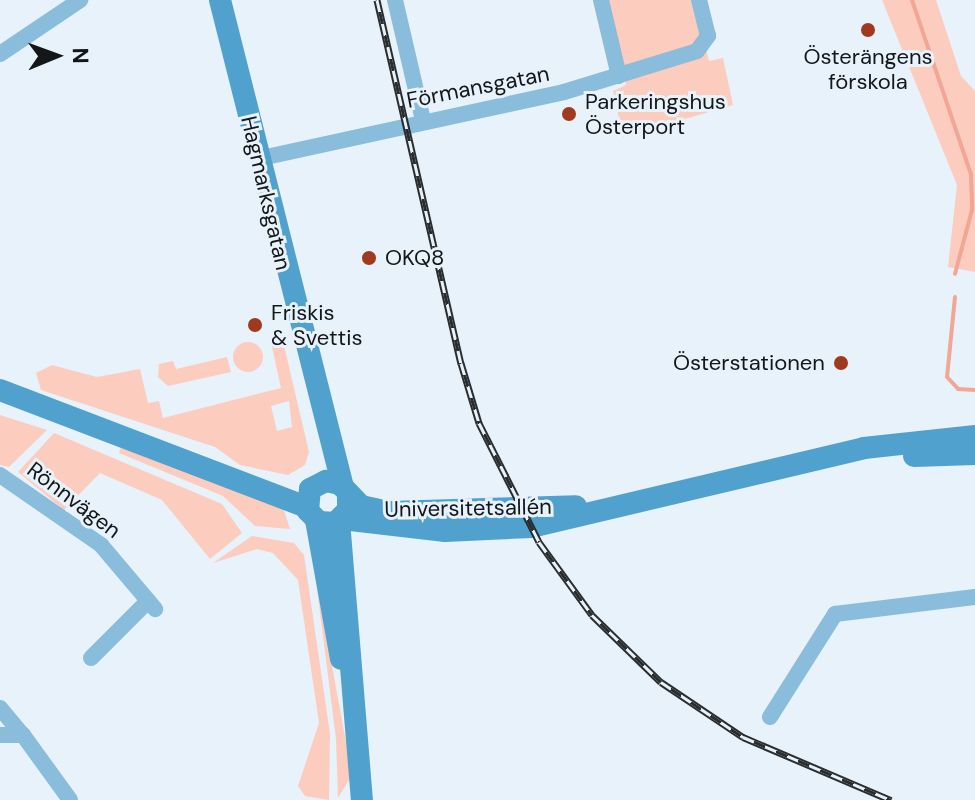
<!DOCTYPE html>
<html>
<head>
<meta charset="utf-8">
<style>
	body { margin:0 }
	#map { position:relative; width:975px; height:800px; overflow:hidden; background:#e7f2fa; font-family:"DM Sans",sans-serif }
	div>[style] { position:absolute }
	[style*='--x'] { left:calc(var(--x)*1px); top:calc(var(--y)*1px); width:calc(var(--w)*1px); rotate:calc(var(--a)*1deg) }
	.green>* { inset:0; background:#fcccbf }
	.round { border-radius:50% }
	.stream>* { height:4px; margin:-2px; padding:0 2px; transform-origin:2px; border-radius:2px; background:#f1a793 }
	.street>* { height:16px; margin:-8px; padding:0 8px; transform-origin:8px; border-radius:8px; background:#8abcdb }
	.secondary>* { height:22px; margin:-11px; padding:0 11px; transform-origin:11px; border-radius:11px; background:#50a1ce }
	.rail>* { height:7px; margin-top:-3.5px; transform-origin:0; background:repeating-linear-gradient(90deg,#e7f2fa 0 12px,#292d30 0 24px); box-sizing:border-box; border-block:2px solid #292d30 }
	.dots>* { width:22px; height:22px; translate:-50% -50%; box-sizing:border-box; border:4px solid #e7f2fa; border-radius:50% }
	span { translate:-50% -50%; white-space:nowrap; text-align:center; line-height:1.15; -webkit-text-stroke:6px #e7f2fa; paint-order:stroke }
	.poi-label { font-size:22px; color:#131719 }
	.left { translate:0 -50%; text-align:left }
	.right { translate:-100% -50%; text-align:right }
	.street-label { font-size:22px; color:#131719 }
	.north { position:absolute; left:16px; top:16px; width:80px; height:80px; -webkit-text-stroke:6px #e7f2fa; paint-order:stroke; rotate:89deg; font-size:22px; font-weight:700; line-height:32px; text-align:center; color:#131719 }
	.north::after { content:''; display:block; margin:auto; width:28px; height:36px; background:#131719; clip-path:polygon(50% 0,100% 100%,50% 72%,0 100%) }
</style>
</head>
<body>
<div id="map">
	<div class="green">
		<i style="clip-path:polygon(605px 0,694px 0,709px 61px,723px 58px,733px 105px,623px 137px,613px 91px,626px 85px)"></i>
		<i style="clip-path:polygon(882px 0,936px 0,961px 76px,975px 91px,975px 272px,948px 267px,957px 185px)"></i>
		<i style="clip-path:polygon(evenodd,282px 337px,309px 452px,305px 465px,288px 475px,240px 465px,215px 447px,41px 390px,36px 373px,52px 365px,97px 377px,140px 369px,148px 403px,159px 401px,163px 418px,281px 388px,271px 343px,282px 337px,289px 401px,292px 427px,277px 431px,271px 406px,289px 401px)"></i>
		<i class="round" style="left:233px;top:342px;width:30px;height:30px"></i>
		<i style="clip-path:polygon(227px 357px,231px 372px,168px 386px,158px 377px,159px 364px,173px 361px,176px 369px)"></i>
		<i style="clip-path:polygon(0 415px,47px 430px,9px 467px,0 465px)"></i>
		<i style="clip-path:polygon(54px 433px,222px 504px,242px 533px,210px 559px,162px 500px,100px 473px,64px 510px,18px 472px)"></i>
		<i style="clip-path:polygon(121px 447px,283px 507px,290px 529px,255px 526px,223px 496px,119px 453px)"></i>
		<i style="clip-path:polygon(252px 536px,294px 543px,304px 555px,330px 734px,329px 800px,305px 796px,298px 786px,319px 723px,298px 580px,273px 553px,257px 549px,213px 563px)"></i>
		<i style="clip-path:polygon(315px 573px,352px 775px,338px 798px,336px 739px)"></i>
	</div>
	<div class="stream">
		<i style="--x:912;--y:0;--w:184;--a:71.3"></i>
		<i style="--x:971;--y:174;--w:36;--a:88"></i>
		<i style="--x:972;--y:210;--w:66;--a:104.9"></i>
		<i style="--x:955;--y:297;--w:80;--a:95.7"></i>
		<i style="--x:947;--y:377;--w:16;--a:47"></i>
		<i style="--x:958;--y:389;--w:17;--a:3"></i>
	</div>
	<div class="street">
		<i style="--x:395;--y:0;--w:123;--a:76.9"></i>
		<i style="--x:601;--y:0;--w:78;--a:76.7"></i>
		<i style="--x:0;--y:54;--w:97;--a:-34"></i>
		<i style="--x:257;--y:159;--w:314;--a:-12.3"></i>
		<i style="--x:564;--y:92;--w:139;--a:-17.1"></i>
		<i style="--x:697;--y:51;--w:19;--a:-54"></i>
		<i style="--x:708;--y:36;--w:37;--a:-104"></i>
		<i style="--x:0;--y:475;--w:123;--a:34.7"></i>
		<i style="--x:101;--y:545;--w:84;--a:49.8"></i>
		<i style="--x:91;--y:658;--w:81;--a:-45"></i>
		<i style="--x:0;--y:708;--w:35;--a:50"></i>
		<i style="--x:770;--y:717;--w:122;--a:-57.7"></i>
		<i style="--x:835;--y:614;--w:141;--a:-6.9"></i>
		<i style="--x:0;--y:735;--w:23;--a:0"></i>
		<i style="--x:23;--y:735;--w:80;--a:54.1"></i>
	</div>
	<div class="secondary">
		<i style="--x:220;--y:0;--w:502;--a:75.83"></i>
		<i style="--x:0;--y:390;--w:328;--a:20.9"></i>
		<i style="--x:914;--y:456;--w:61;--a:-1.9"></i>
		<i style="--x:348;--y:493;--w:17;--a:90"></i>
		<i style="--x:348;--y:510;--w:18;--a:135"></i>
		<i style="--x:335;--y:523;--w:16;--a:-176"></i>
		<i style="--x:319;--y:522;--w:16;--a:-135"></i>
		<i style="--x:308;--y:511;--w:22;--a:-85"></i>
		<i style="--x:310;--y:489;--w:18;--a:-27"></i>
		<i style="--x:326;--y:481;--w:14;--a:12"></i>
		<i style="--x:340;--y:484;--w:30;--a:46"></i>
		<i style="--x:361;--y:506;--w:30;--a:12"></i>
		<i style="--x:390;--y:512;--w:186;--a:-1.8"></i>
		<i style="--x:342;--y:519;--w:104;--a:6.6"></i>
		<i style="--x:445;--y:531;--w:86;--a:-2.7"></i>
		<i style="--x:531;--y:527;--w:342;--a:-13.3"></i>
		<i style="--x:864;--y:448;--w:112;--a:-6.2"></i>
		<i style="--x:316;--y:520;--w:141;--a:79.8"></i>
		<i style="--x:339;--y:521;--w:280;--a:85.3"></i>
	</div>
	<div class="rail">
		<i style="--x:377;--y:0;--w:373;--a:77"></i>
		<i style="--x:461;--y:363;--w:63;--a:73.3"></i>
		<i style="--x:479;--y:423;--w:133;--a:63.2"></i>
		<i style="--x:539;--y:542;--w:90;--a:54"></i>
		<i style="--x:592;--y:615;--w:96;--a:44.2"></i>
		<i style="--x:661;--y:682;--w:99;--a:33.9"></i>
		<i style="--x:743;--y:737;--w:161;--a:23.1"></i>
	</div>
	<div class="dots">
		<i style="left:868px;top:30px;background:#a1391e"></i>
		<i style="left:569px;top:114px;background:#a1391e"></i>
		<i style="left:369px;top:258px;background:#a1391e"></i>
		<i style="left:255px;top:325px;background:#a1391e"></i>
		<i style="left:841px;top:363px;background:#a1391e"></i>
	</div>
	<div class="poi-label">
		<span style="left:868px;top:69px">Österängens<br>förskola</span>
		<span class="left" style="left:585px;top:114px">Parkeringshus<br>Österport</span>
		<span class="left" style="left:385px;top:258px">OKQ8</span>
		<span class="left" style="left:271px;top:325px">Friskis<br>&amp; Svettis</span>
		<span class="right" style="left:825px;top:363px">Österstationen</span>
	</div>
	<div class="street-label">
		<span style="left:478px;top:87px;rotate:-11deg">Förmansgatan</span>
		<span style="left:266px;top:193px;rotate:77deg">Hagmarksgatan</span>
		<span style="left:74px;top:500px;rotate:37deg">Rönnvägen</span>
		<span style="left:468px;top:508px;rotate:-1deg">Universitetsallén</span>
	</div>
	<div class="north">N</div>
</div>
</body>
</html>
